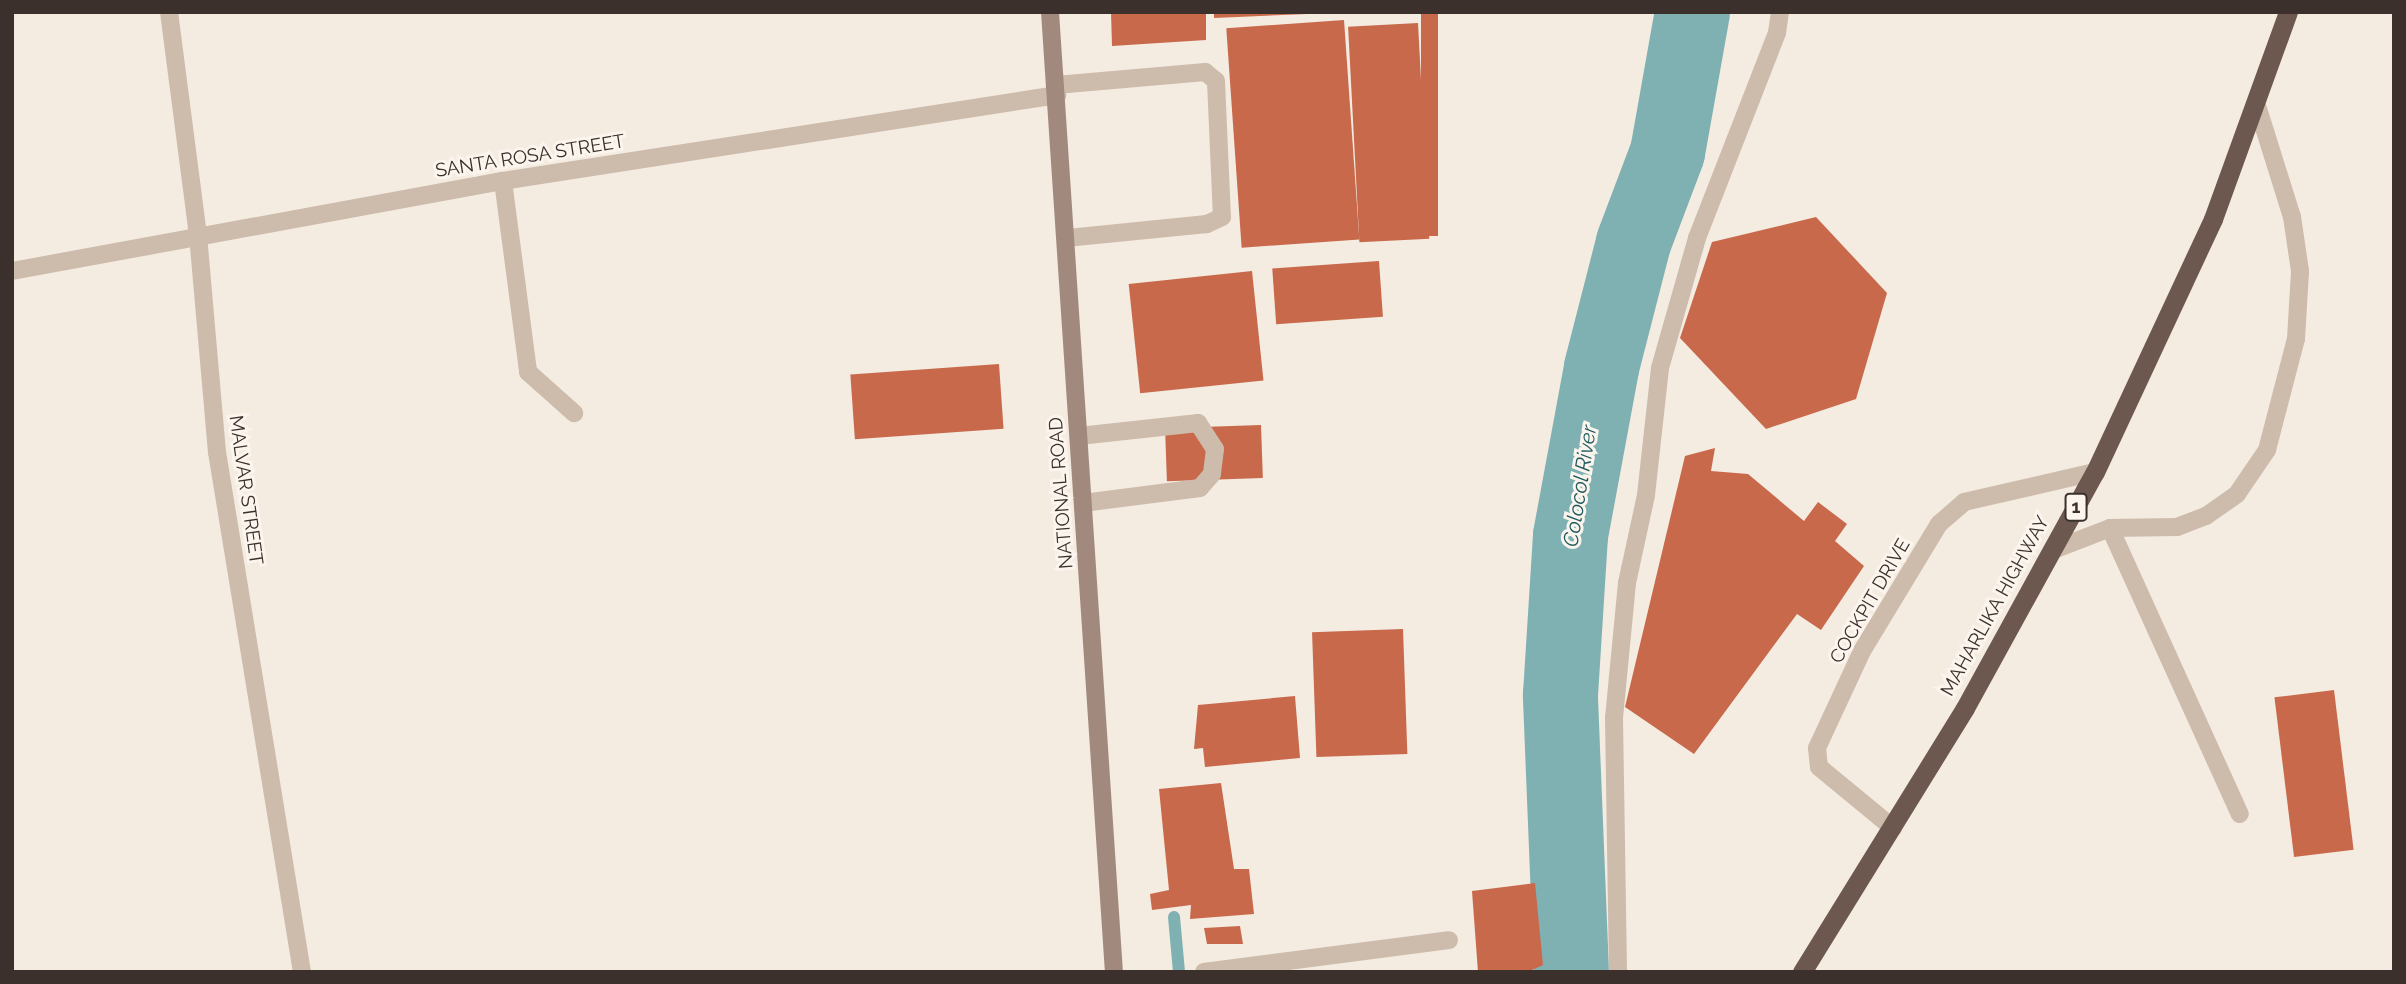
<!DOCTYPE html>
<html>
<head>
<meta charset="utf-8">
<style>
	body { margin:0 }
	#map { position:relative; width:2406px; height:984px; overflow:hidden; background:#f4ebe1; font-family:Raleway,sans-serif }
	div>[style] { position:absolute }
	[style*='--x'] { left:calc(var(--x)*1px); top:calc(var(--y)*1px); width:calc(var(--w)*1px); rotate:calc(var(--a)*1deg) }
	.stream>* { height:12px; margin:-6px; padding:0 6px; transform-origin:6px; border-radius:6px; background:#7fb0b2 }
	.river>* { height:75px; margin:-37.5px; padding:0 37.5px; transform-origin:37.5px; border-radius:37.5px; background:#7fb0b2 }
	.building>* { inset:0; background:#c8694b; transform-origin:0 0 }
	.service>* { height:18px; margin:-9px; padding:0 9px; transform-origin:9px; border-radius:9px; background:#cdbbac }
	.minor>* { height:18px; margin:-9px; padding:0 9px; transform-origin:9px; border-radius:9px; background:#cdbbac }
	.tertiary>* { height:18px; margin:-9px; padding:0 9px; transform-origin:9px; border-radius:9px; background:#cdbbac }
	.secondary>* { height:18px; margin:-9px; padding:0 9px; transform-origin:9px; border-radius:9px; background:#a18a7d }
	.trunk>* { height:19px; margin:-9.5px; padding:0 9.5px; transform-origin:9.5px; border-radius:9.5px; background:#6c584f }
	span { translate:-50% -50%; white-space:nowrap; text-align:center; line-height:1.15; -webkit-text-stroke:6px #fbf5ee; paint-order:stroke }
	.shield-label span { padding:2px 5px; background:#fbf5ee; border:2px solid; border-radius:5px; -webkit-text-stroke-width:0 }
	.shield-label { font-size:18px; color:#3b302b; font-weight:700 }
	.street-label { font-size:19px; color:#3b302b }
	.water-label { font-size:21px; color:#1f5a5e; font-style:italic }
	.frame { position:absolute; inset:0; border:14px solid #3b302b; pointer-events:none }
</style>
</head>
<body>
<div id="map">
	<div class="stream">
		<i style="--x:1174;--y:917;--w:55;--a:84.8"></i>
	</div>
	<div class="river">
		<i style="--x:1571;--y:972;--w:278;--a:-92.3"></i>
		<i style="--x:1560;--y:694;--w:159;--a:-86.4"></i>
		<i style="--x:1570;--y:535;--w:171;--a:-79.5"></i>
		<i style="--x:1601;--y:367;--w:129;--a:-75.6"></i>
		<i style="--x:1633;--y:242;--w:96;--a:-69.3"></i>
		<i style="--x:1667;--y:152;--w:142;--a:-79.9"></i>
	</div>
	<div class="building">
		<i style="clip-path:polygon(1111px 12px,1206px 12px,1206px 40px,1112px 46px)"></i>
		<i style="clip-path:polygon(1214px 12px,1307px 12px,1307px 14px,1214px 18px)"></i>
		<i style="left:1421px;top:12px;width:17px;height:224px"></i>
		<i style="left:1344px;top:20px;width:220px;height:118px;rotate:86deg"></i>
		<i style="left:1418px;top:23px;width:216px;height:70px;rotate:87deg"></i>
		<i style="clip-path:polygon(1816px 217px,1887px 293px,1856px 399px,1766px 429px,1680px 338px,1712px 242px)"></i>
		<i style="left:1379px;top:261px;width:56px;height:107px;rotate:86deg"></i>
		<i style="left:1252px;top:271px;width:110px;height:124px;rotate:84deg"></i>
		<i style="left:999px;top:364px;width:65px;height:149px;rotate:86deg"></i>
		<i style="left:1261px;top:425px;width:53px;height:96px;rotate:88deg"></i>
		<i style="clip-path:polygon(1715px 448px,1711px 471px,1748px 474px,1804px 521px,1818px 502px,1847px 524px,1835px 541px,1864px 566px,1821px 630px,1797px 614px,1694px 754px,1625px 707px,1685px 456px)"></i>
		<i style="left:1403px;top:629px;width:125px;height:91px;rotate:88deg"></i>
		<i style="left:2334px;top:690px;width:161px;height:60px;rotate:83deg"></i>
		<i style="clip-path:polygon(1295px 696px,1300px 758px,1205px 767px,1203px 748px,1194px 749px,1198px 705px)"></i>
		<i style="clip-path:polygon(1221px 783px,1234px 869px,1249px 869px,1254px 914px,1190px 919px,1191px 905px,1152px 910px,1150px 894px,1169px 890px,1159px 789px)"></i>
		<i style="clip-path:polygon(1535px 883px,1543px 965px,1528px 972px,1478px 972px,1472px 891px)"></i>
		<i style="clip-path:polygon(1240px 926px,1243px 944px,1207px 944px,1204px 928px)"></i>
	</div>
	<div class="service">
		<i style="--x:1056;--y:85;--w:150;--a:-5"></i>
		<i style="--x:1205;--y:72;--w:14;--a:39"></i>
		<i style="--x:1216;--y:81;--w:136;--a:87.5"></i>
		<i style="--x:1222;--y:217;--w:17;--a:155"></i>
		<i style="--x:1207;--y:224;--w:142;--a:174.3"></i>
		<i style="--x:503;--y:181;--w:193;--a:82.5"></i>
		<i style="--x:528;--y:372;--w:62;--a:41.7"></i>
		<i style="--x:1079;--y:436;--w:120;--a:-6.2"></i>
		<i style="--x:1198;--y:423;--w:31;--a:57"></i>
		<i style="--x:1215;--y:449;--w:25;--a:97"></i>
		<i style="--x:1212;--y:474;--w:18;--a:131"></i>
		<i style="--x:1200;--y:488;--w:118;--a:172.7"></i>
		<i style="--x:2110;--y:528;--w:314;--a:65.6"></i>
		<i style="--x:2053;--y:550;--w:61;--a:-21.1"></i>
		<i style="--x:2110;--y:528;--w:67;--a:-0.9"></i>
		<i style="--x:2177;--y:527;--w:31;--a:-21"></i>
		<i style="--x:2206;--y:516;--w:38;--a:-35"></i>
		<i style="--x:2237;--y:494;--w:53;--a:-55.7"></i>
		<i style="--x:2267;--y:450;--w:115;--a:-75.4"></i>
		<i style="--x:2296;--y:339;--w:68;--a:-86.6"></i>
		<i style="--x:2300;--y:271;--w:55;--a:-98.4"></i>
		<i style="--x:2292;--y:217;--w:117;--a:-107.4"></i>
		<i style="--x:1893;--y:828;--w:96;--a:-140.5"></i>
		<i style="--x:1819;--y:767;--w:19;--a:-96"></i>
		<i style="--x:1817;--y:748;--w:107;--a:-65.1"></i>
		<i style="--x:1862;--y:651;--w:149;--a:-58.8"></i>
		<i style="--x:1939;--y:524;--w:33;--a:-41"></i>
		<i style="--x:1964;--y:502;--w:134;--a:-12.9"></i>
		<i style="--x:1204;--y:972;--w:247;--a:-7.4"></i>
	</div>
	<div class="minor">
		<i style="--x:169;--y:12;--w:225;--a:82.6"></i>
		<i style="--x:198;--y:235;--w:218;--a:85"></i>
		<i style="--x:217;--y:452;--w:527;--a:80.72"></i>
		<i style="--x:1618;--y:972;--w:254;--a:-90.9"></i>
		<i style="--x:1614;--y:718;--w:136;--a:-84.5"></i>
		<i style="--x:1627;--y:583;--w:90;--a:-77.8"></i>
		<i style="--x:1646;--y:495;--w:128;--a:-83.7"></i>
		<i style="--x:1660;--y:368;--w:135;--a:-74.1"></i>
		<i style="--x:1697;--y:238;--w:220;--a:-68.7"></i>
		<i style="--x:1777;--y:33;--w:21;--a:-82"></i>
	</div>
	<div class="tertiary">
		<i style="--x:12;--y:271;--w:499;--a:-10.4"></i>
		<i style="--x:503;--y:181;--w:561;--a:-8.82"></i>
	</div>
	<div class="secondary">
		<i style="--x:1050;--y:12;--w:962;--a:86.19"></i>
	</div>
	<div class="trunk">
		<i style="--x:1802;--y:972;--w:310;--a:-58.3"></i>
		<i style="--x:1965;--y:708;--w:269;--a:-61.2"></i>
		<i style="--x:2095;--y:472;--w:279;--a:-65"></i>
		<i style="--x:2213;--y:219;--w:220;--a:-70.1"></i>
	</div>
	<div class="shield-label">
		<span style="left:2076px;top:507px">1</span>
	</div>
	<div class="street-label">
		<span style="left:530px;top:156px;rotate:-9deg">SANTA ROSA STREET</span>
		<span style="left:246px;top:490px;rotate:82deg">MALVAR STREET</span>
		<span style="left:1061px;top:493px;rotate:-94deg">NATIONAL ROAD</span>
		<span style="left:1870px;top:601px;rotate:-60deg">COCKPIT DRIVE</span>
		<span style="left:1995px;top:606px;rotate:-61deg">MAHARLIKA HIGHWAY</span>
	</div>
	<div class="water-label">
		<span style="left:1580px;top:486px;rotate:-81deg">Colocol River</span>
	</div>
	<div class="frame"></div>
</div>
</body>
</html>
